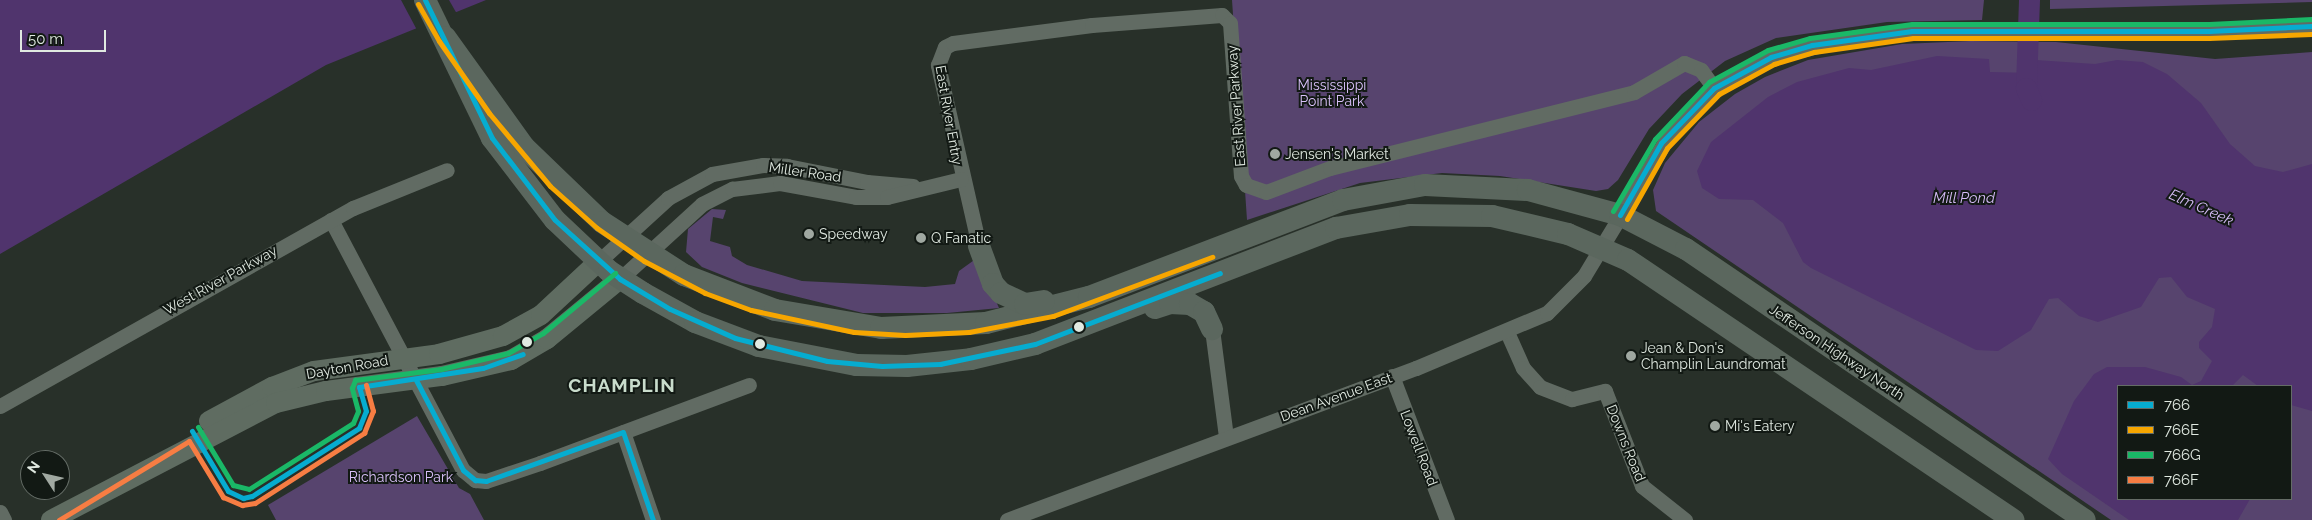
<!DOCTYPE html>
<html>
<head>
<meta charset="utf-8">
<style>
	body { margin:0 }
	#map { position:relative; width:2312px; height:520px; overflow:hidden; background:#283029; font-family:Raleway,sans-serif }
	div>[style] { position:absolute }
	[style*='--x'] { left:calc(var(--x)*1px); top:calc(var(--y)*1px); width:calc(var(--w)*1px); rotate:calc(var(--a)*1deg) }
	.green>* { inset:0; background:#57446e }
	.water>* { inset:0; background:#50346d }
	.pier>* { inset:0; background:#283029 }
	.river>* { height:21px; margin:-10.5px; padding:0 10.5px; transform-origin:10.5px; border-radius:10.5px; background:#50346d }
	.minor>* { height:15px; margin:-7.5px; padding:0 7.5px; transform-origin:7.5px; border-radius:7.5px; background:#616b63 }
	.major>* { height:20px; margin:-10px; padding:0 10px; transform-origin:10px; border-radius:10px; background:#5f6c61 }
	.highway>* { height:22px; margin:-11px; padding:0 11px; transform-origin:11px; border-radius:11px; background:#5b675e }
	.bus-1>* { height:5px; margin:-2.5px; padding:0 2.5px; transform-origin:2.5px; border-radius:2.5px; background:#06acd0 }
	.bus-2>* { height:5px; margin:-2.5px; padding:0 2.5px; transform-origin:2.5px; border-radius:2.5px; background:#f7a600 }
	.bus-3>* { height:5px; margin:-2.5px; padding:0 2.5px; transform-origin:2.5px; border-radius:2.5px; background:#1ab867 }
	.bus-4>* { height:5px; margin:-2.5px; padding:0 2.5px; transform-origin:2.5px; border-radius:2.5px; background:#f77d43 }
	.dots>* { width:14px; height:14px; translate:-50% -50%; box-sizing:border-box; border:2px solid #121914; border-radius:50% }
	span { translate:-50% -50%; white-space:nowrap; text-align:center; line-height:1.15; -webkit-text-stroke:4px #121914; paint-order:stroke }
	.park-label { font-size:14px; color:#dac1fa }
	.street-label { font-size:14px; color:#e0e9e1 }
	.poi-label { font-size:14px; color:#e0e9e1 }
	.left { translate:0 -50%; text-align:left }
	.water-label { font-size:15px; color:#d3baf3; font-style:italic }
	.district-label { font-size:19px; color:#c9dccc; font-weight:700; letter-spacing:1px }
	.legend { position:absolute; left:2117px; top:385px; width:175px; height:115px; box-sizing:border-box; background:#121914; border:1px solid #646c66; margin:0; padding:6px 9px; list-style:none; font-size:15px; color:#e0e9e1 }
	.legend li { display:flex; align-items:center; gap:10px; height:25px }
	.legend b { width:25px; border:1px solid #646c66 }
	.north { position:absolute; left:20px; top:450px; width:50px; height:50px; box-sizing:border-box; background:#121914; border:1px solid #646c66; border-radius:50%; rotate:305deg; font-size:14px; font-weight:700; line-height:20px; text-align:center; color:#e0e9e1 }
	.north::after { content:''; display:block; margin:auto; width:18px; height:22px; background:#a0a8a1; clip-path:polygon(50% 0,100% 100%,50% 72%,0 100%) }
	.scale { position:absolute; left:20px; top:30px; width:86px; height:22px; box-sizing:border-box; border:2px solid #e0e9e1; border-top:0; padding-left:6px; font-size:15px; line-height:18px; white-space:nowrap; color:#e0e9e1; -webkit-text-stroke:4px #121914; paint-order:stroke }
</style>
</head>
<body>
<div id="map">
	<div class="green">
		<i style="clip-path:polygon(1232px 0,1984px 0,1982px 20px,1887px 22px,1776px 38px,1725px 61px,1682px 94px,1649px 129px,1618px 180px,1608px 189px,1596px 191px,1500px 176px,1442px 173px,1360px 183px,1247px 220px)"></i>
		<i style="clip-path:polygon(2050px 0,2312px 0,2312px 2px,2050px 9px)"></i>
		<i style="clip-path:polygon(evenodd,1971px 41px,2056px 42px,2215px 59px,2312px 52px,2312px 520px,2111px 520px,1656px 211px,1653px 190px,1665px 163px,1699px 122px,1735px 94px,1765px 77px,1808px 60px,1902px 44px,1971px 41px,2118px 386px,2291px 386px,2291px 499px,2118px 499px,2118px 386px)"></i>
		<i style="clip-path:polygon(712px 209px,726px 210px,723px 219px,713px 217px,710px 241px,730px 247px,732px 256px,747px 265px,802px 281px,925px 287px,955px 284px,959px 271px,977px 258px,999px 308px,947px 313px,863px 313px,742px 283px,702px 267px,686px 252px,688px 229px)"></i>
		<i style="clip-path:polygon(417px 416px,459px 488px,470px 494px,484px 520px,276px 520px,268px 505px)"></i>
	</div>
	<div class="water">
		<i style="clip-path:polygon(0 0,486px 0,326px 65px,0 254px)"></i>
		<i style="clip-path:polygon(1937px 56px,1989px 59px,1990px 72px,2035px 73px,2036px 60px,2095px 64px,2117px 60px,2143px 62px,2167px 74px,2201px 103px,2230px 144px,2255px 166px,2283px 172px,2312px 164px,2312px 411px,2291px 405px,2291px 386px,2258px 386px,2243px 375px,2232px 386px,2118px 386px,2118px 499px,2250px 499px,2238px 520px,2129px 520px,2062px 474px,2048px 459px,2074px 401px,2094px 374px,2107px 367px,2145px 367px,2181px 377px,2192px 385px,2201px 381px,2212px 361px,2199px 348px,2199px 342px,2212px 327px,2215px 309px,2187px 297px,2171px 277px,2159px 278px,2141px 307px,2098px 322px,2079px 316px,2058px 298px,2049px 299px,2031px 330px,1998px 351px,1976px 350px,1811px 268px,1803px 262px,1783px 223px,1753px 200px,1719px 199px,1702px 188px,1697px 171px,1711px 142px,1768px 97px,1797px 82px,1849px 68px,1871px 70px)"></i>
	</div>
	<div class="pier">
		<i style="clip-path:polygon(401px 0,449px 0,457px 14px,417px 30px)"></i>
	</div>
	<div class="river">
		<i style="--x:2029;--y:0;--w:88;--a:92"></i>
		<i style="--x:2026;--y:88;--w:13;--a:67"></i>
	</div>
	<div class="minor">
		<i style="--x:331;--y:220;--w:283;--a:62.2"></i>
		<i style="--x:463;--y:470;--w:16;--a:40"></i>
		<i style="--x:475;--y:480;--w:11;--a:5"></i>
		<i style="--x:486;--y:481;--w:57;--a:-18.4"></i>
		<i style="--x:540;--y:463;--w:223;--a:-20.5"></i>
		<i style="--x:979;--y:246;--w:186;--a:-102.8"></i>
		<i style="--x:938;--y:65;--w:19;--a:-69"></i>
		<i style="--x:945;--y:47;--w:9;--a:-27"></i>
		<i style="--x:953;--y:43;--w:140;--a:-7.4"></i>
		<i style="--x:1092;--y:25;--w:130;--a:-4.4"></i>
		<i style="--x:1222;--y:15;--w:11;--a:45"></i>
		<i style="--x:1230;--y:23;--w:153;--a:85.9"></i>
		<i style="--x:1241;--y:176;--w:10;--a:61"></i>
		<i style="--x:1246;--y:185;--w:21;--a:19"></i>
		<i style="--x:1266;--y:192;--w:68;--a:-20.6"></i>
		<i style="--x:1330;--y:168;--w:313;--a:-14"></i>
		<i style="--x:1634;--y:92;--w:58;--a:-30.1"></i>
		<i style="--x:1684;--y:63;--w:18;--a:22"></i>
		<i style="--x:1701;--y:70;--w:22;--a:54"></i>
		<i style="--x:598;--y:262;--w:95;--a:-42.4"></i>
		<i style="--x:668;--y:198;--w:50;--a:-28.6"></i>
		<i style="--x:712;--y:174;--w:52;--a:-10"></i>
		<i style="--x:763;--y:165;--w:24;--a:2"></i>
		<i style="--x:787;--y:166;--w:82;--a:11.3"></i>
		<i style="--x:867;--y:182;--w:46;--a:5"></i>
		<i style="--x:620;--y:279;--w:111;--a:-42.4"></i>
		<i style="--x:702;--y:204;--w:34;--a:-27"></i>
		<i style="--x:732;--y:189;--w:48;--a:-7.1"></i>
		<i style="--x:780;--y:183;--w:77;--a:10.4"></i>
		<i style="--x:856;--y:197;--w:31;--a:0"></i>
		<i style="--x:887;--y:197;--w:76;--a:-13.7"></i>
		<i style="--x:1212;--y:329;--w:109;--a:82.6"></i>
		<i style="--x:1507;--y:332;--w:39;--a:66"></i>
		<i style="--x:1523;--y:368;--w:25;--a:48"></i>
		<i style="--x:1540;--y:387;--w:34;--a:21"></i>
		<i style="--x:1572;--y:399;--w:34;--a:-14"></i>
		<i style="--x:1605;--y:391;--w:102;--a:68.7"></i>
		<i style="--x:1642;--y:486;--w:55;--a:38.3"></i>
		<i style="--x:1392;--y:376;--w:154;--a:69.1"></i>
		<i style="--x:0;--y:406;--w:405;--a:-29.3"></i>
		<i style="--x:353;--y:208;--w:101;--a:-22"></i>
		<i style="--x:623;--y:432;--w:93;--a:71.2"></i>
		<i style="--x:0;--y:512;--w:9;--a:63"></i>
		<i style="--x:1007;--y:520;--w:436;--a:-20.4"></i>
		<i style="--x:1416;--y:368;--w:142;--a:-22.8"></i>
		<i style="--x:1547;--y:313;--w:52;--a:-45"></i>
		<i style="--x:1584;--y:276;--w:174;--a:-58.9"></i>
		<i style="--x:1674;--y:127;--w:56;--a:-44.3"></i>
		<i style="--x:1714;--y:88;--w:65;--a:-28.5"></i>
		<i style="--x:1771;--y:57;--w:87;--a:-13.2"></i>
		<i style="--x:1856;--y:37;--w:56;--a:-6.1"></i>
		<i style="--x:1912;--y:31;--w:297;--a:0"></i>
		<i style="--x:2209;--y:31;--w:103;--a:-2.8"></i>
	</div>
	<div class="major">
		<i style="--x:209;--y:421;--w:72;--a:-28.4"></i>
		<i style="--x:272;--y:387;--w:45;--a:-20.9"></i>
		<i style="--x:314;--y:371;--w:126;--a:-7.7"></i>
		<i style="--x:439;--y:354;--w:66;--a:-15.7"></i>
		<i style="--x:503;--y:336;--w:43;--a:-28.9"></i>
		<i style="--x:541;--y:315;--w:78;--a:-42.9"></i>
		<i style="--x:51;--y:520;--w:254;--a:-27.5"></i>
		<i style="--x:276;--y:403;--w:51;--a:-13.5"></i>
		<i style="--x:326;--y:391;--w:117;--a:-7.4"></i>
		<i style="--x:442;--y:376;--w:71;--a:-13.1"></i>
		<i style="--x:511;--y:360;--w:42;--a:-30.3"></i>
		<i style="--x:547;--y:339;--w:94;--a:-39.4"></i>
	</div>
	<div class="highway">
		<i style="--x:425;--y:0;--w:153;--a:64.1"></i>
		<i style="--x:492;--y:138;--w:103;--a:52.5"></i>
		<i style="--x:555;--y:220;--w:74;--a:43.4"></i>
		<i style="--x:609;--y:271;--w:40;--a:32.9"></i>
		<i style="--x:643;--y:293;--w:60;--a:29.1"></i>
		<i style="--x:695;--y:322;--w:68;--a:20.6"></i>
		<i style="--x:759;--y:346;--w:100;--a:11"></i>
		<i style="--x:857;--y:365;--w:50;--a:1.1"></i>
		<i style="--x:907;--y:366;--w:64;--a:-6.2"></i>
		<i style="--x:971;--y:359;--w:66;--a:-13.2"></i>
		<i style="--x:1035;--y:344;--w:323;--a:-21.1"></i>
		<i style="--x:1336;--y:228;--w:75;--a:-10"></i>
		<i style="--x:1410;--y:215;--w:82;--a:0.7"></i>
		<i style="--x:1492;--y:216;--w:78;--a:13.3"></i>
		<i style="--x:1568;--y:234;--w:65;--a:23.4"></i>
		<i style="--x:1628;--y:260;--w:465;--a:34"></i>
		<i style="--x:445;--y:37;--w:135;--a:54.3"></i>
		<i style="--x:524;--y:147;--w:108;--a:43.9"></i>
		<i style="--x:602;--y:222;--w:98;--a:32.9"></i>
		<i style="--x:684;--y:275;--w:97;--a:21"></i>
		<i style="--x:775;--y:310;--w:108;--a:9.6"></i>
		<i style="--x:881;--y:328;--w:105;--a:-2.7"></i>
		<i style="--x:986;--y:323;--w:106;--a:-14.2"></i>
		<i style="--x:1089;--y:297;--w:272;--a:-20.9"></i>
		<i style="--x:1343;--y:200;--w:83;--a:-10.4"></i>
		<i style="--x:1425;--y:185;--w:103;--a:2.8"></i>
		<i style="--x:1528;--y:190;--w:95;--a:15.2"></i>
		<i style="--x:1620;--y:215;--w:74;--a:27.3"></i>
		<i style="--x:1686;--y:249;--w:482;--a:34.2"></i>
		<i style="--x:979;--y:246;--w:40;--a:69.8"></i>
		<i style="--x:993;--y:284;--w:12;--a:48"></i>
		<i style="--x:1001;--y:293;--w:26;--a:25"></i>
		<i style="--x:1025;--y:304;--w:19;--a:-9"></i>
		<i style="--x:1155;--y:308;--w:16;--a:-18"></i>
		<i style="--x:1170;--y:303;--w:20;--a:3"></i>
		<i style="--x:1190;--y:304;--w:16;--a:30"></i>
		<i style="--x:1204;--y:312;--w:19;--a:65"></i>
	</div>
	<div class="bus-1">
		<i style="--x:425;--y:0;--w:153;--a:64.1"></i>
		<i style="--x:492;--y:138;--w:103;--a:52.5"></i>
		<i style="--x:555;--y:220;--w:88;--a:42.2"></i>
		<i style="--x:620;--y:279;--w:58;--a:31"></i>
		<i style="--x:670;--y:309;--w:71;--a:24"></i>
		<i style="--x:735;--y:338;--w:95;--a:14"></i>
		<i style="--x:827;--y:361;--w:55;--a:5.2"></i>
		<i style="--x:882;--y:366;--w:58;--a:-2"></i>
		<i style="--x:940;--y:364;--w:97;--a:-11.9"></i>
		<i style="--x:1035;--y:344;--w:198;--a:-21"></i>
		<i style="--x:1620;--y:215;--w:83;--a:-60.3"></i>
		<i style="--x:1661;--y:143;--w:76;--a:-46.1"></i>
		<i style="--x:1714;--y:88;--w:65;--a:-28.5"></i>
		<i style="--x:1771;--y:57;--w:43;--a:-16.3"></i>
		<i style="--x:1812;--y:45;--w:101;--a:-8"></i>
		<i style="--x:1912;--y:31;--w:297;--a:0"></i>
		<i style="--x:2209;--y:31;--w:103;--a:-2.8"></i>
		<i style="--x:416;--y:380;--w:102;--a:62.4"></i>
		<i style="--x:463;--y:470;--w:16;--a:40"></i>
		<i style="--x:475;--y:480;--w:11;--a:5"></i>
		<i style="--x:486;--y:481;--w:145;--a:-19.7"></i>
		<i style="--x:623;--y:432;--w:93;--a:71.2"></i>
		<i style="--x:192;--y:431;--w:70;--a:59"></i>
		<i style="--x:228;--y:491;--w:17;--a:25"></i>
		<i style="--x:243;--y:498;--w:9;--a:-13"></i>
		<i style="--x:252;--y:496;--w:127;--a:-32.4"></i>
		<i style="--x:359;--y:428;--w:18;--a:-68"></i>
		<i style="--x:366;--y:411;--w:25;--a:-106"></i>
		<i style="--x:359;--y:387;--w:125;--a:-8.7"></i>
		<i style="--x:483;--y:368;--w:42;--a:-19.3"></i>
	</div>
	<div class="bus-2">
		<i style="--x:418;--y:4;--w:43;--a:60.4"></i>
		<i style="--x:439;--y:41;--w:88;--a:55.2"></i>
		<i style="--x:489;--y:113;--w:95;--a:50.1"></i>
		<i style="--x:550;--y:186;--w:63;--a:41.8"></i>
		<i style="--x:597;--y:228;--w:57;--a:35.1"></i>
		<i style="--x:644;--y:261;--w:69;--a:27.7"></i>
		<i style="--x:705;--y:293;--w:49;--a:20.3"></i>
		<i style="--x:751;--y:310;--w:105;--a:12.1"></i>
		<i style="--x:854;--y:332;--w:51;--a:3.4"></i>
		<i style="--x:905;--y:335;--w:64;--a:-2.7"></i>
		<i style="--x:969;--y:332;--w:86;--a:-10.8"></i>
		<i style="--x:1053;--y:316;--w:170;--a:-20.4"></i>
		<i style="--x:1627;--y:219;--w:81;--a:-60.6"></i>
		<i style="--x:1667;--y:148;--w:75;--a:-46.1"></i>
		<i style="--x:1719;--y:94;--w:63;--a:-28.6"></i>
		<i style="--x:1774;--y:64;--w:42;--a:-16.7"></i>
		<i style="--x:1814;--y:52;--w:100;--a:-8"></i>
		<i style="--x:1913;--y:38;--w:296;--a:0"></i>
		<i style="--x:2209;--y:38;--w:103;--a:-2.2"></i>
	</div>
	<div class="bus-3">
		<i style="--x:1613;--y:211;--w:83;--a:-59.7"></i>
		<i style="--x:1655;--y:139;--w:79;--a:-46.5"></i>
		<i style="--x:1709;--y:82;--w:67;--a:-28.5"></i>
		<i style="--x:1768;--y:50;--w:44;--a:-15.9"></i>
		<i style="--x:1810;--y:38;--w:103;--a:-7.8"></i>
		<i style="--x:1912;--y:24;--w:297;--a:0"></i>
		<i style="--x:2209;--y:24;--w:103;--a:-2.8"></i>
		<i style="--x:198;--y:427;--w:68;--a:58.9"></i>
		<i style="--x:233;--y:485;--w:16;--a:14"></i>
		<i style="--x:249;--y:489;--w:123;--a:-32.4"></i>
		<i style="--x:353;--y:423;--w:13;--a:-67"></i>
		<i style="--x:358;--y:411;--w:24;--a:-105"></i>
		<i style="--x:352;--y:388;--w:9;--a:-69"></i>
		<i style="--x:355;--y:380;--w:87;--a:-7.3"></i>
		<i style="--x:441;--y:369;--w:69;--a:-13.4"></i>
		<i style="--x:508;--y:353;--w:40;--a:-29.7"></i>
		<i style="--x:543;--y:333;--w:94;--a:-39.8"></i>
	</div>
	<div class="bus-4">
		<i style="--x:59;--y:520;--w:152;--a:-31.3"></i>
		<i style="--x:189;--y:441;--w:66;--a:58.7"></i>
		<i style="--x:223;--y:497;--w:21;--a:23"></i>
		<i style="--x:242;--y:505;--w:13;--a:-9"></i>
		<i style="--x:255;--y:503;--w:130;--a:-32.7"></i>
		<i style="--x:364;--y:433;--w:24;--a:-68"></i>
		<i style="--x:373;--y:411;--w:27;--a:-105"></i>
	</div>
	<div class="dots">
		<i style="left:1275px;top:154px;background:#a0a8a1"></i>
		<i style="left:809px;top:234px;background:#a0a8a1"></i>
		<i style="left:921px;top:238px;background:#a0a8a1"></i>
		<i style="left:1079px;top:327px;background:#e0e9e1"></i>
		<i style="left:527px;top:342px;background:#e0e9e1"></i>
		<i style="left:760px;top:344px;background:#e0e9e1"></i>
		<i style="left:1631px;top:356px;background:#a0a8a1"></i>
		<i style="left:1715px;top:426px;background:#a0a8a1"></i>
	</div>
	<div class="park-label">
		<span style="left:1332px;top:93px">Mississippi<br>Point Park</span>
		<span style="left:401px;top:477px">Richardson Park</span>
	</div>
	<div class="street-label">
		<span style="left:1236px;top:106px;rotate:-94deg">East River Parkway</span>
		<span style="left:949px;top:115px;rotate:80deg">East River Entry</span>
		<span style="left:805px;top:172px;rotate:8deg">Miller Road</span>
		<span style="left:220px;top:280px;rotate:-29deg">West River Parkway</span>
		<span style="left:1837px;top:352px;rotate:34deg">Jefferson Highway North</span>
		<span style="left:347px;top:367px;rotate:-10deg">Dayton Road</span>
		<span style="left:1336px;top:397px;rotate:-20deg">Dean Avenue East</span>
		<span style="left:1626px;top:443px;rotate:68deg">Downs Road</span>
		<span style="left:1419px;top:448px;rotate:69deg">Lowell Road</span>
	</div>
	<div class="poi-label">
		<span class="left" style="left:1285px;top:154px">Jensen's Market</span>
		<span class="left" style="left:819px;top:234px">Speedway</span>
		<span class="left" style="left:931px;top:238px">Q Fanatic</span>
		<span class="left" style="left:1641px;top:356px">Jean &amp; Don's<br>Champlin Laundromat</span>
		<span class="left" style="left:1725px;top:426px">Mi's Eatery</span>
	</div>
	<div class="water-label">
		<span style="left:1964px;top:199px">Mill Pond</span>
		<span style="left:2201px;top:208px;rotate:24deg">Elm Creek</span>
	</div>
	<div class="district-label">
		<span style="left:622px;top:386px">CHAMPLIN</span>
	</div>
	<ul class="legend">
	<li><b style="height:6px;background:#06acd0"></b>766</li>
	<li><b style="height:6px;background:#f7a600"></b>766E</li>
	<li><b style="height:6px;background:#1ab867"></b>766G</li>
	<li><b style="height:6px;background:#f77d43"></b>766F</li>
	</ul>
	<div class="north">N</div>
	<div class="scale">50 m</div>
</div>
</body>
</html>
